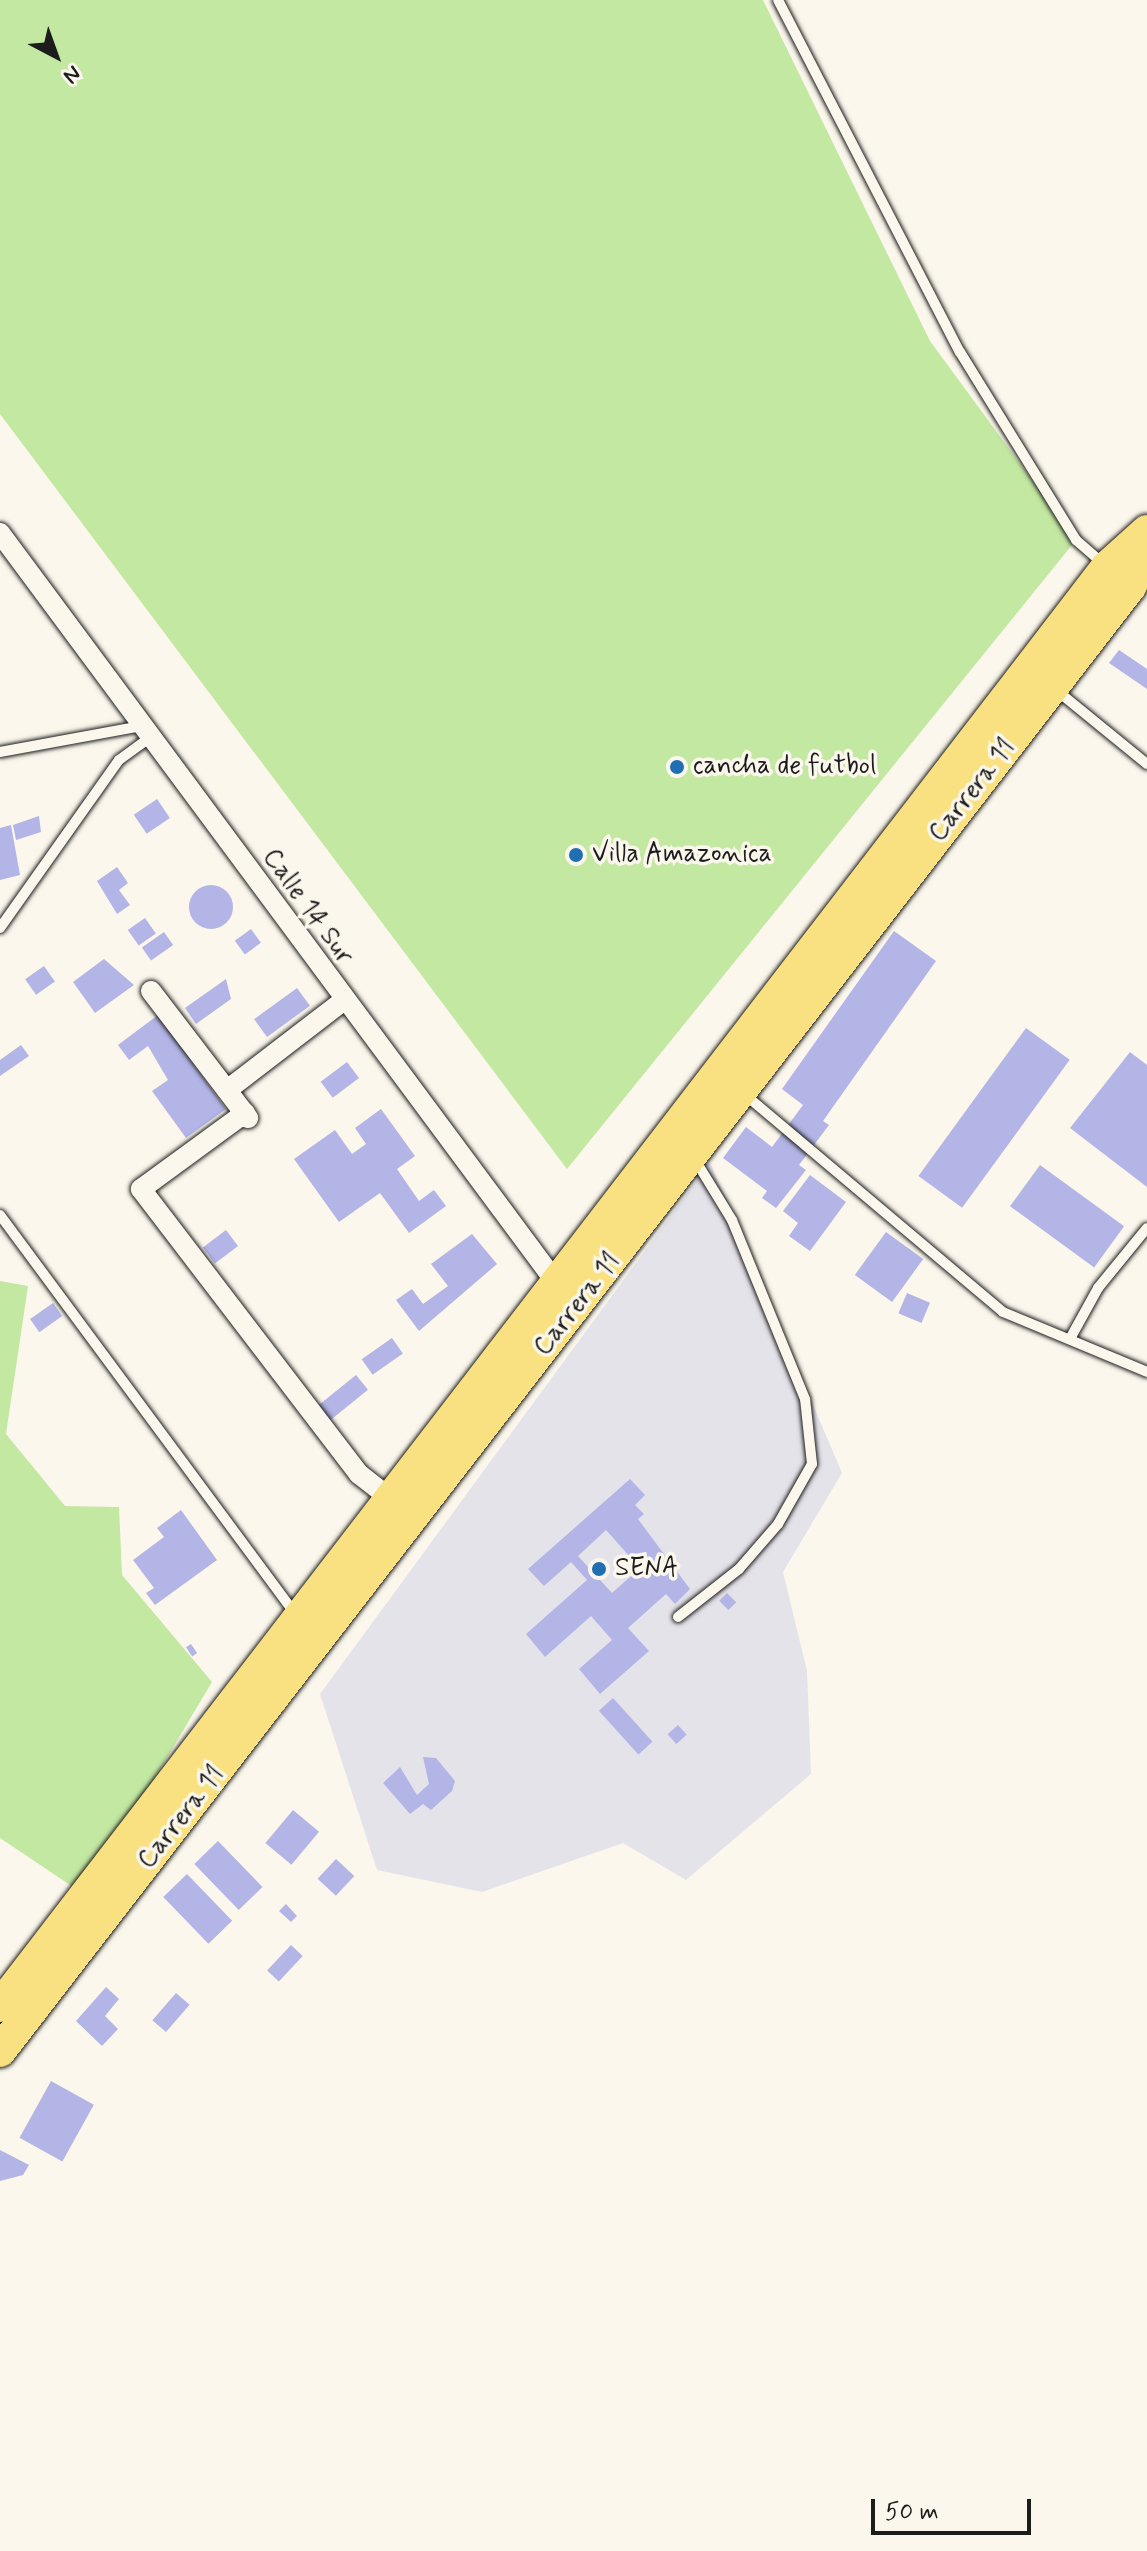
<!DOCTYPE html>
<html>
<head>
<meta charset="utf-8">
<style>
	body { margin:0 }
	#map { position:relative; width:1147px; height:2551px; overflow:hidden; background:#fbf7ec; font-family:Mynerve,sans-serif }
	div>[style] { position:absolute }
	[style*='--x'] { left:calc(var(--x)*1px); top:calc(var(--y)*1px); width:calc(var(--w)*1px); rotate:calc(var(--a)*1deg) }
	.built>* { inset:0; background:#e5e3ea }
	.green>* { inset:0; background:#c3e8a2 }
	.building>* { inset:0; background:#b2b5e6; transform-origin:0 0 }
	.round { border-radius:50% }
	.roads { filter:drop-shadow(0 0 2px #1c1c1c) drop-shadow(0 0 2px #1c1c1c) }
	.lane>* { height:10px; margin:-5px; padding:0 5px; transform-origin:5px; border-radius:5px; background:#fbf7ec }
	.street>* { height:20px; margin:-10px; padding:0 10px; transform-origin:10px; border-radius:10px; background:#fbf7ec }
	.primary>* { height:32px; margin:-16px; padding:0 16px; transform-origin:16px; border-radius:16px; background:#f9e181 }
	.dots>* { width:22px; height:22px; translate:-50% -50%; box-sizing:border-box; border:4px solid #fbf7ec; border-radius:50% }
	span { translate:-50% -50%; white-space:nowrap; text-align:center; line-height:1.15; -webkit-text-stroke:7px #fbf7ec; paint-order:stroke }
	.poi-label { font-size:26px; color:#1c1c1c }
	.left { translate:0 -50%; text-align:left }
	.street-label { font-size:26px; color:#1c1c1c }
	.north { position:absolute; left:16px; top:16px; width:80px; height:80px; -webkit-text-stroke:6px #fbf7ec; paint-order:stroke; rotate:139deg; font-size:22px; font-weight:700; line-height:32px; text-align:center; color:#1c1c1c }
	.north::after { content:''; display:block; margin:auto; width:28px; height:36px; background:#1c1c1c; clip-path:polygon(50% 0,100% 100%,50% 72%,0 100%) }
	.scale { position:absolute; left:871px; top:2499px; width:160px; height:36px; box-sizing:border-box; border:4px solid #1c1c1c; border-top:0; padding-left:10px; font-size:24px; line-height:28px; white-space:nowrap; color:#1c1c1c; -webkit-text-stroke:6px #fbf7ec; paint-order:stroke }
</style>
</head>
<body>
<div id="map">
	<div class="built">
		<i style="clip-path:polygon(710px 1162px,842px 1473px,783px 1572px,807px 1671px,811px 1774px,686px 1880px,623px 1843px,482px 1892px,377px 1870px,320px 1694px)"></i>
	</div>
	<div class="green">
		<i style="clip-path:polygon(0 0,763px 0,930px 341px,1076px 540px,567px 1169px,0 414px)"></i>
		<i style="clip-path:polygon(0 1281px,28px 1286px,6px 1434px,65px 1506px,119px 1507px,122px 1575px,212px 1682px,85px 1895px,0 1838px)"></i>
	</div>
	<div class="building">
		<i style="clip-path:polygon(1119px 650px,1147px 669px,1147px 689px,1109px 663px)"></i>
		<i style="left:157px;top:799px;width:23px;height:28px;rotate:56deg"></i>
		<i style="clip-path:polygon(39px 816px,41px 832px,16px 840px,13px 825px)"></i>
		<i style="clip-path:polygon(11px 825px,20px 875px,0 880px,0 828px)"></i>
		<i style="clip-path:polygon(117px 867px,128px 883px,119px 890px,130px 905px,117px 914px,97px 881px)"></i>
		<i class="round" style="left:189px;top:885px;width:44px;height:44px"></i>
		<i style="left:145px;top:918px;width:19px;height:21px;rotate:55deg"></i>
		<i style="left:251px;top:929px;width:17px;height:20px;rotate:54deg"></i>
		<i style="clip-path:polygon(894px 931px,936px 961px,823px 1121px,829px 1125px,799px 1165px,806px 1170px,776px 1208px,762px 1198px,767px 1191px,723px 1158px,746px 1127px,772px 1147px,803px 1105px,782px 1089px)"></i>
		<i style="left:164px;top:932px;width:16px;height:27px;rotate:55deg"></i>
		<i style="clip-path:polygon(104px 959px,134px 985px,95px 1013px,73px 982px)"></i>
		<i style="left:44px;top:966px;width:19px;height:23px;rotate:55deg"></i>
		<i style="clip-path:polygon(226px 979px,231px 999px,196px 1024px,185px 1008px)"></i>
		<i style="left:297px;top:988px;width:22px;height:53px;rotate:54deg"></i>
		<i style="clip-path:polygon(158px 1015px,226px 1109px,186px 1138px,152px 1091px,168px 1080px,148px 1046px,129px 1060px,118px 1045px)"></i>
		<i style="left:1026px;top:1028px;width:54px;height:183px;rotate:36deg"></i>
		<i style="clip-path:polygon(21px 1045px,29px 1056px,0 1076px,0 1060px)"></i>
		<i style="clip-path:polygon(1130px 1052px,1147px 1065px,1147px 1187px,1070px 1128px)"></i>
		<i style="left:347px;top:1062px;width:20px;height:33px;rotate:53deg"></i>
		<i style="clip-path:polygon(381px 1109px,415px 1156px,397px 1169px,419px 1201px,434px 1190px,446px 1206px,409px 1233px,380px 1193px,339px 1222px,294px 1159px,335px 1130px,352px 1154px,366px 1144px,355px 1128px)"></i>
		<i style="left:1040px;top:1165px;width:104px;height:51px;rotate:36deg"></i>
		<i style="clip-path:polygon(810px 1175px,846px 1202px,810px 1251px,789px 1236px,798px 1223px,783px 1211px)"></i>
		<i style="left:226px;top:1230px;width:20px;height:29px;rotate:53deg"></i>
		<i style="left:886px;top:1232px;width:46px;height:53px;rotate:36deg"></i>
		<i style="clip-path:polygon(472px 1234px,497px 1264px,419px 1331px,396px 1300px,412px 1289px,423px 1304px,448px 1286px,431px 1264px)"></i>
		<i style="left:907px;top:1293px;width:25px;height:22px;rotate:23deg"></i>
		<i style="left:53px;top:1303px;width:16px;height:28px;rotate:55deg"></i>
		<i style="left:392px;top:1338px;width:19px;height:37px;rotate:55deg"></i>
		<i style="left:356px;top:1375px;width:19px;height:49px;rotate:51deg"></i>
		<i style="clip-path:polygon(evenodd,630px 1479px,645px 1495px,635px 1505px,644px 1514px,638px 1519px,690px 1589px,675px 1604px,666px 1594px,628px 1628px,649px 1651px,600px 1694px,579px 1669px,612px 1640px,591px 1616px,545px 1657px,526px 1634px,587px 1580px,571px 1562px,544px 1586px,528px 1569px,630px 1479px,606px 1530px,640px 1568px,612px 1593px,578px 1556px,606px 1530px)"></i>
		<i style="clip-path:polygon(181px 1510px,217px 1560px,155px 1605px,146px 1593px,154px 1588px,133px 1560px,164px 1537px,157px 1528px)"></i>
		<i style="left:727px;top:1593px;width:13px;height:11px;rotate:45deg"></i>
		<i style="left:191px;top:1644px;width:11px;height:6px;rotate:56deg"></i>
		<i style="left:613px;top:1698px;width:59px;height:19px;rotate:48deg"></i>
		<i style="left:678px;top:1725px;width:13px;height:14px;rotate:48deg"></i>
		<i style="clip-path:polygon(423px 1757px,436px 1758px,455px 1781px,452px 1791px,431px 1810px,423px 1804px,410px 1814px,383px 1783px,400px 1767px,417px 1795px,429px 1784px)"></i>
		<i style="left:293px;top:1810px;width:34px;height:43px;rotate:40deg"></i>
		<i style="left:218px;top:1841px;width:64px;height:33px;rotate:46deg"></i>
		<i style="left:336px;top:1859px;width:25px;height:27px;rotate:43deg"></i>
		<i style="left:187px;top:1874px;width:65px;height:33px;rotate:46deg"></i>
		<i style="clip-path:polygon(286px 1904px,297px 1916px,291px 1922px,279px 1911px)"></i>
		<i style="left:291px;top:1945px;width:16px;height:35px;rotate:43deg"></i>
		<i style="clip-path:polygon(106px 1987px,119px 1999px,105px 2016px,118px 2029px,102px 2046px,76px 2021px)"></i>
		<i style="left:176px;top:1993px;width:18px;height:36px;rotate:41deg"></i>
		<i style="left:51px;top:2081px;width:49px;height:65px;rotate:29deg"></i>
		<i style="clip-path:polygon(0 2150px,29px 2165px,23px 2175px,0 2181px)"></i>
	</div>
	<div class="roads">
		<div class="lane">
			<i style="--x:778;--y:0;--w:396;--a:62.7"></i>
			<i style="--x:960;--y:352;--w:221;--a:58.3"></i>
			<i style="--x:1076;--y:540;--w:37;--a:41"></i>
			<i style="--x:1055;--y:689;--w:119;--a:39.2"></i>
			<i style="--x:0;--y:752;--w:144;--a:-10.4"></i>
			<i style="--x:0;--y:928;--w:206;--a:-54.7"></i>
			<i style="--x:119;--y:760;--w:41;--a:-36"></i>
			<i style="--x:743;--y:1093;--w:340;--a:40.1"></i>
			<i style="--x:1003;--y:1312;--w:156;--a:22.6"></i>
			<i style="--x:0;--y:1215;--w:498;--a:53.5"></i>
			<i style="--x:1071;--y:1337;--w:56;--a:-61.1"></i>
			<i style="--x:1098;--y:1288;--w:77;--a:-50.8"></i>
			<i style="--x:678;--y:1617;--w:78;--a:-38.2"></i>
			<i style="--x:739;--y:1569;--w:60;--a:-49.1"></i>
			<i style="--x:778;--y:1524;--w:69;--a:-60.5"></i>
			<i style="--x:812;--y:1464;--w:65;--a:-96.1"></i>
			<i style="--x:805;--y:1399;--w:193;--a:-112.2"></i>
			<i style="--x:732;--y:1220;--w:73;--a:-121.5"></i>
		</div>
		<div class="street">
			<i style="--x:0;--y:533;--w:945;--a:53.43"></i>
			<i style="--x:151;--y:991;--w:160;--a:52.6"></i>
			<i style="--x:227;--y:1090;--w:146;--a:-37.5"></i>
			<i style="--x:245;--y:1113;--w:129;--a:143.8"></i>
			<i style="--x:141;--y:1189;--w:359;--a:52.6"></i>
			<i style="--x:359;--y:1474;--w:37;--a:38"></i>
		</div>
		<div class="primary">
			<i style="--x:0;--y:2006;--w:1816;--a:-52.43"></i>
			<i style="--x:1107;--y:567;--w:54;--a:-42"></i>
			<i style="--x:0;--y:2051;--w:1849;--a:-52.34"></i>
			<i style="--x:1130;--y:587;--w:38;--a:-63"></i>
		</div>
	</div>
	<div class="dots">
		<i style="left:677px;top:767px;background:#1f6fb2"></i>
		<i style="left:576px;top:855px;background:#1f6fb2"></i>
		<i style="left:599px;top:1569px;background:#1f6fb2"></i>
	</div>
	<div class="poi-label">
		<span class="left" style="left:693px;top:767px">cancha de futbol</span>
		<span class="left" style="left:592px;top:855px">Villa Amazonica</span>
		<span class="left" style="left:615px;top:1569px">SENA</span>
	</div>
	<div class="street-label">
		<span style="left:973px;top:791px;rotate:-52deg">Carrera 11</span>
		<span style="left:307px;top:907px;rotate:54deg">Calle 14 Sur</span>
		<span style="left:578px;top:1305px;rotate:-52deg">Carrera 11</span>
		<span style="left:182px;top:1818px;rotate:-52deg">Carrera 11</span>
	</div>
	<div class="north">N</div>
	<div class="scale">50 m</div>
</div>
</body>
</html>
